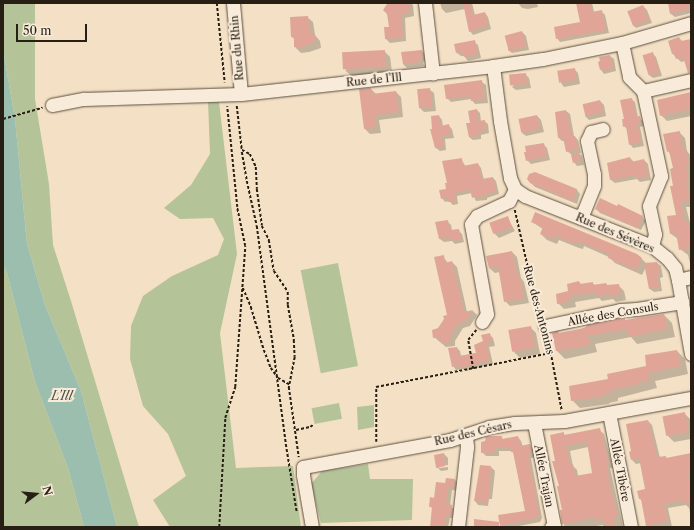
<!DOCTYPE html>
<html>
<head>
<meta charset="utf-8">
<style>
	body { margin:0 }
	#map { position:relative; width:694px; height:530px; overflow:hidden; background:#f4e0c4; font-family:"Libre Caslon Text",serif }
	div>[style] { position:absolute }
	[style*='--x'] { left:calc(var(--x)*1px); top:calc(var(--y)*1px); width:calc(var(--w)*1px); rotate:calc(var(--a)*1deg) }
	.green>* { inset:0; background:#b5c399; transform-origin:0 0 }
	.water>* { inset:0; background:#9cbeaf }
	.shadow>* { inset:0; background:#0003 }
	.building>* { inset:0; background:#e1a598; transform-origin:0 0 }
	.path>* { height:1.5px; margin-top:-0.75px; transform-origin:0; background:repeating-linear-gradient(90deg,#281f14 0 3px,transparent 0 5px) }
	.roads { filter:drop-shadow(0 0 1px #5b4f40) drop-shadow(0 0 1px #5b4f40) }
	.minor>* { height:13px; margin:-6.5px; padding:0 6.5px; transform-origin:6.5px; border-radius:6.5px; background:#f8ebd9 }
	span { translate:-50% -50%; white-space:nowrap; text-align:center; line-height:1.15; -webkit-text-stroke:4px #f8ebd9; paint-order:stroke }
	.street-label { font-size:11px; color:#281f14 }
	.water-label { font-size:12px; color:#4b4f42; font-style:italic }
	.frame { position:absolute; inset:0; border:4px solid #281f14; pointer-events:none }
	.north { position:absolute; left:16px; top:474px; width:40px; height:40px; -webkit-text-stroke:3px #f8ebd9; paint-order:stroke; rotate:74deg; font-size:11px; font-weight:700; line-height:16px; text-align:center; color:#281f14 }
	.north::after { content:''; display:block; margin:auto; width:14px; height:18px; background:#281f14; clip-path:polygon(50% 0,100% 100%,50% 72%,0 100%) }
	.scale { position:absolute; left:16px; top:24px; width:71px; height:18px; box-sizing:border-box; border:2px solid #281f14; border-top:0; padding-left:5px; font-size:12px; line-height:14px; white-space:nowrap; color:#281f14; -webkit-text-stroke:3px #f8ebd9; paint-order:stroke }
</style>
</head>
<body>
<div id="map">
	<div class="green">
		<i style="clip-path:polygon(4px 3px,35px 3px,35px 99px,49px 184px,53px 245px,71px 301px,139px 527px,117px 527px,81px 391px,45px 305px,27px 244px,15px 119px,3px 49px)"></i>
		<i style="clip-path:polygon(208px 101px,219px 102px,237px 254px,220px 333px,236px 468px,293px 466px,301px 527px,170px 527px,153px 500px,186px 476px,168px 434px,143px 406px,130px 359px,131px 326px,143px 296px,172px 276px,218px 255px,224px 239px,213px 218px,180px 219px,164px 208px,191px 185px,210px 154px)"></i>
		<i style="left:338px;top:263px;width:105px;height:38px;rotate:79deg"></i>
		<i style="clip-path:polygon(3px 265px,7px 273px,35px 382px,68px 468px,84px 527px,3px 527px)"></i>
		<i style="left:339px;top:403px;width:16px;height:28px;rotate:79deg"></i>
		<i style="clip-path:polygon(374px 405px,374px 427px,358px 430px,357px 407px)"></i>
		<i style="clip-path:polygon(368px 464px,370px 479px,413px 479px,412px 520px,321px 523px,311px 484px,322px 471px)"></i>
	</div>
	<div class="water">
		<i style="clip-path:polygon(3px 49px,15px 119px,27px 244px,45px 305px,81px 391px,117px 527px,84px 527px,68px 468px,35px 382px,7px 273px,3px 265px)"></i>
	</div>
	<div class="shadow">
		<i style="clip-path:polygon(399px 3px,410px 3px,413px 5px,414px 16px,405px 18px,406px 41px,390px 43px,386px 39px)"></i>
		<i style="clip-path:polygon(440px 3px,472px 3px,475px 15px,485px 13px,488px 17px,491px 29px,473px 35px,470px 31px,465px 9px,446px 13px,442px 9px)"></i>
		<i style="clip-path:polygon(537px 3px,538px 7px,528px 9px,522px 8px,518px 3px)"></i>
		<i style="clip-path:polygon(577px 3px,592px 3px,594px 12px,601px 11px,605px 15px,609px 33px,560px 42px,557px 38px,582px 23px)"></i>
		<i style="clip-path:polygon(671px 3px,691px 3px,691px 13px,675px 17px,671px 14px)"></i>
		<i style="clip-path:polygon(643px 6px,647px 10px,652px 23px,636px 28px,633px 25px)"></i>
		<i style="clip-path:polygon(307px 17px,313px 22px,315px 35px,320px 41px,321px 48px,309px 52px,301px 53px,295px 47px,295px 40px,292px 37px)"></i>
		<i style="clip-path:polygon(522px 32px,526px 36px,529px 50px,512px 53px,508px 50px)"></i>
		<i style="clip-path:polygon(679px 38px,683px 42px,691px 40px,691px 68px,685px 61px,681px 62px,673px 54px)"></i>
		<i style="clip-path:polygon(474px 42px,478px 45px,481px 58px,468px 61px,464px 56px,461px 56px,457px 53px)"></i>
		<i style="clip-path:polygon(384px 51px,390px 57px,392px 72px,351px 76px,345px 70px)"></i>
		<i style="clip-path:polygon(422px 51px,426px 55px,426px 61px,423px 62px,424px 66px,407px 68px,403px 64px)"></i>
		<i style="clip-path:polygon(652px 53px,656px 57px,662px 76px,653px 78px,649px 75px)"></i>
		<i style="clip-path:polygon(610px 56px,614px 59px,616px 71px,604px 74px,601px 70px)"></i>
		<i style="clip-path:polygon(574px 69px,578px 73px,580px 84px,564px 87px,561px 83px)"></i>
		<i style="clip-path:polygon(525px 74px,529px 78px,531px 88px,516px 90px,512px 87px)"></i>
		<i style="clip-path:polygon(482px 82px,486px 85px,488px 103px,475px 104px,471px 99px,451px 102px,447px 98px)"></i>
		<i style="clip-path:polygon(371px 89px,376px 94px,396px 92px,401px 97px,403px 117px,379px 120px,381px 133px,370px 134px,365px 129px)"></i>
		<i style="clip-path:polygon(430px 90px,434px 93px,436px 111px,424px 112px,420px 108px)"></i>
		<i style="clip-path:polygon(691px 94px,691px 116px,667px 121px,661px 115px)"></i>
		<i style="clip-path:polygon(631px 99px,635px 102px,638px 117px,643px 121px,644px 126px,640px 127px,644px 146px,633px 148px,630px 144px,627px 129px,624px 126px)"></i>
		<i style="clip-path:polygon(600px 101px,604px 105px,606px 116px,589px 120px,585px 116px)"></i>
		<i style="clip-path:polygon(477px 110px,480px 113px,481px 122px,484px 121px,488px 124px,489px 133px,481px 135px,481px 139px,473px 140px,469px 137px,467px 124px,471px 124px)"></i>
		<i style="clip-path:polygon(566px 111px,570px 114px,574px 136px,578px 140px,581px 153px,579px 153px,582px 156px,584px 165px,577px 166px,574px 162px,572px 155px,567px 151px,565px 141px,562px 141px,559px 138px,556px 113px)"></i>
		<i style="clip-path:polygon(439px 116px,442px 120px,443px 127px,449px 126px,452px 129px,454px 138px,445px 139px,446px 150px,440px 151px,436px 148px,433px 130px)"></i>
		<i style="clip-path:polygon(537px 116px,541px 120px,544px 132px,526px 136px,522px 133px)"></i>
		<i style="clip-path:polygon(679px 132px,685px 138px,687px 151px,691px 156px,691px 207px,686px 207px,691px 227px,691px 267px,688px 255px,680px 249px,678px 239px,671px 234px,677px 216px,674px 169px,671px 155px,668px 151px)"></i>
		<i style="clip-path:polygon(543px 144px,547px 148px,550px 160px,531px 164px,527px 160px)"></i>
		<i style="clip-path:polygon(630px 158px,634px 162px,644px 160px,648px 164px,651px 180px,640px 182px,637px 179px,615px 183px,611px 180px)"></i>
		<i style="clip-path:polygon(461px 159px,466px 167px,478px 164px,481px 168px,484px 180px,493px 178px,496px 181px,499px 194px,487px 198px,487px 200px,476px 201px,472px 193px,457px 196px,458px 204px,453px 205px,449px 201px,445px 202px,442px 198px)"></i>
		<i style="clip-path:polygon(535px 173px,577px 190px,580px 194px,577px 204px,535px 187px,531px 183px)"></i>
		<i style="clip-path:polygon(596px 209px,642px 217px,646px 221px,641px 230px,600px 213px)"></i>
		<i style="clip-path:polygon(507px 217px,515px 231px,499px 238px,495px 234px,491px 223px)"></i>
		<i style="clip-path:polygon(447px 221px,451px 225px,452px 231px,458px 230px,462px 234px,464px 242px,455px 244px,452px 241px,444px 242px,440px 239px)"></i>
		<i style="clip-path:polygon(532px 222px,641px 258px,647px 264px,657px 263px,661px 266px,663px 277px,660px 278px,662px 291px,654px 292px,650px 289px,646px 267px,642px 275px,615px 263px,609px 257px,584px 246px,583px 249px,579px 248px,559px 240px,557px 244px,547px 240px,541px 234px,543px 229px)"></i>
		<i style="clip-path:polygon(512px 252px,517px 257px,521px 278px,524px 282px,529px 303px,510px 306px,505px 301px,500px 272px,495px 273px,489px 268px)"></i>
		<i style="clip-path:polygon(443px 257px,448px 263px,452px 262px,457px 267px,467px 312px,473px 311px,477px 315px,470px 326px,463px 328px,455px 341px,455px 346px,446px 347px,434px 337px,448px 316px)"></i>
		<i style="clip-path:polygon(579px 282px,582px 285px,592px 283px,595px 285px,606px 284px,608px 286px,618px 285px,624px 291px,626px 300px,616px 302px,613px 299px,602px 301px,599px 298px,575px 302px,576px 307px,564px 309px,558px 303px)"></i>
		<i style="clip-path:polygon(664px 315px,672px 323px,675px 337px,637px 344px,631px 337px,595px 344px,597px 352px,565px 359px,557px 351px,553px 334px,560px 334px,624px 319px,626px 321px)"></i>
		<i style="clip-path:polygon(530px 327px,536px 333px,540px 354px,520px 358px,514px 352px,510px 332px)"></i>
		<i style="clip-path:polygon(490px 335px,493px 338px,495px 346px,489px 347px,493px 364px,465px 371px,463px 369px,456px 370px,453px 366px,457px 348px,460px 351px,461px 356px,477px 353px)"></i>
		<i style="clip-path:polygon(677px 351px,685px 359px,688px 374px,655px 381px,657px 388px,618px 398px,618px 401px,609px 403px,609px 404px,580px 408px,572px 400px,647px 366px)"></i>
		<i style="clip-path:polygon(685px 414px,690px 419px,691px 439px,674px 442px,668px 436px)"></i>
		<i style="clip-path:polygon(648px 421px,652px 425px,660px 458px,666px 457px,667px 459px,691px 454px,691px 517px,689px 508px,686px 505px,668px 508px,672px 527px,647px 527px,642px 501px,640px 499px,647px 490px,641px 463px,636px 464px,632px 460px)"></i>
		<i style="clip-path:polygon(evenodd,599px 430px,604px 434px,613px 468px,610px 468px,623px 527px,603px 527px,603px 525px,590px 527px,565px 527px,561px 517px,563px 511px,556px 462px,563px 433px,566px 436px,599px 430px,588px 447px,594px 474px,578px 476px,577px 470px,573px 466px,570px 451px,588px 447px)"></i>
		<i style="clip-path:polygon(501px 437px,504px 440px,518px 437px,521px 441px,523px 447px,530px 445px,533px 449px,535px 458px,531px 458px,542px 518px,540px 522px,514px 527px,503px 527px,501px 525px,526px 512px,514px 454px,512px 451px,499px 451px,499px 456px,486px 456px,482px 452px)"></i>
		<i style="clip-path:polygon(444px 454px,448px 458px,448px 465px,439px 466px,439px 468px,448px 467px,448px 470px,441px 471px,437px 467px)"></i>
		<i style="clip-path:polygon(491px 467px,495px 471px,492px 499px,489px 499px,488px 506px,478px 505px,475px 501px)"></i>
		<i style="clip-path:polygon(447px 479px,455px 480px,459px 484px,458px 491px,452px 490px,450px 506px,456px 510px,455px 518px,450px 518px,448px 527px,431px 527px,433px 509px,430px 506px,446px 484px)"></i>
	</div>
	<div class="building">
		<i style="clip-path:polygon(391px 3px,409px 3px,410px 13px,401px 14px,403px 38px,385px 39px,384px 27px,389px 27px,387px 14px,383px 10px,387px 4px)"></i>
		<i style="clip-path:polygon(463px 3px,470px 3px,473px 15px,485px 12px,488px 25px,469px 32px)"></i>
		<i style="clip-path:polygon(576px 3px,590px 3px,592px 12px,602px 10px,606px 30px,556px 39px,554px 27px,580px 22px)"></i>
		<i style="clip-path:polygon(668px 3px,688px 3px,689px 9px,670px 14px)"></i>
		<i style="left:643px;top:5px;width:16px;height:17px;rotate:68deg"></i>
		<i style="clip-path:polygon(308px 16px,310px 34px,315px 34px,315px 42px,303px 47px,294px 47px,294px 37px,291px 37px,290px 17px)"></i>
		<i style="left:522px;top:31px;width:16px;height:18px;rotate:75deg"></i>
		<i style="clip-path:polygon(679px 37px,681px 41px,691px 39px,691px 72px,688px 73px,683px 57px,676px 59px,674px 54px,672px 54px,668px 41px)"></i>
		<i style="clip-path:polygon(475px 40px,478px 54px,464px 57px,462px 52px,456px 53px,454px 44px)"></i>
		<i style="left:385px;top:50px;width:17px;height:43px;rotate:87deg"></i>
		<i style="clip-path:polygon(422px 50px,423px 58px,420px 58px,420px 62px,403px 64px,401px 52px)"></i>
		<i style="left:653px;top:52px;width:21px;height:11px;rotate:73deg"></i>
		<i style="clip-path:polygon(610px 55px,613px 68px,600px 70px,598px 62px,600px 61px,599px 57px)"></i>
		<i style="left:575px;top:68px;width:12px;height:18px;rotate:81deg"></i>
		<i style="left:526px;top:73px;width:11px;height:17px;rotate:85deg"></i>
		<i style="clip-path:polygon(482px 80px,484px 99px,471px 101px,470px 96px,446px 99px,444px 85px)"></i>
		<i style="clip-path:polygon(371px 88px,372px 94px,396px 91px,399px 112px,375px 115px,376px 128px,364px 129px,359px 89px)"></i>
		<i style="left:430px;top:88px;width:19px;height:13px;rotate:84deg"></i>
		<i style="clip-path:polygon(691px 92px,691px 109px,660px 116px,657px 100px)"></i>
		<i style="clip-path:polygon(632px 98px,636px 117px,640px 116px,641px 122px,637px 123px,641px 142px,629px 145px,626px 126px,623px 127px,622px 119px,624px 119px,620px 100px)"></i>
		<i style="left:600px;top:100px;width:12px;height:18px;rotate:76deg"></i>
		<i style="clip-path:polygon(477px 109px,478px 121px,485px 120px,486px 130px,478px 132px,479px 136px,469px 137px,466px 123px,470px 123px,468px 111px)"></i>
		<i style="clip-path:polygon(566px 110px,572px 136px,575px 136px,578px 149px,566px 152px,563px 137px,558px 138px,555px 112px)"></i>
		<i style="clip-path:polygon(439px 115px,441px 126px,449px 124px,451px 134px,442px 136px,443px 147px,435px 148px,430px 129px,432px 129px,431px 116px)"></i>
		<i style="left:537px;top:115px;width:14px;height:19px;rotate:78deg"></i>
		<i style="clip-path:polygon(680px 131px,682px 148px,685px 148px,689px 165px,686px 166px,689px 182px,686px 183px,690px 200px,681px 202px,685px 222px,687px 222px,688px 226px,691px 225px,691px 248px,679px 250px,676px 233px,670px 234px,667px 216px,676px 215px,670px 186px,673px 186px,670px 169px,673px 168px,669px 151px,667px 152px,663px 134px)"></i>
		<i style="clip-path:polygon(544px 143px,547px 156px,526px 161px,524px 152px,526px 152px,525px 146px)"></i>
		<i style="clip-path:polygon(579px 152px,580px 161px,573px 163px,571px 155px)"></i>
		<i style="clip-path:polygon(630px 157px,631px 162px,644px 159px,648px 176px,635px 179px,635px 175px,610px 180px,607px 163px)"></i>
		<i style="clip-path:polygon(462px 158px,463px 166px,478px 163px,482px 179px,493px 177px,496px 191px,484px 195px,484px 197px,477px 198px,477px 196px,472px 198px,470px 189px,454px 193px,456px 201px,448px 202px,448px 197px,441px 199px,439px 190px,446px 189px,445px 183px,447px 183px,442px 161px)"></i>
		<i style="clip-path:polygon(535px 172px,577px 189px,573px 201px,530px 183px,527px 179px,529px 174px)"></i>
		<i style="clip-path:polygon(600px 198px,617px 206px,618px 204px,643px 216px,637px 228px,595px 209px)"></i>
		<i style="clip-path:polygon(535px 212px,637px 254px,642px 258px,636px 270px,608px 258px,609px 254px,578px 241px,577px 243px,572px 243px,554px 235px,552px 239px,540px 234px,543px 227px,531px 222px)"></i>
		<i style="left:508px;top:216px;width:12px;height:20px;rotate:70deg"></i>
		<i style="clip-path:polygon(448px 220px,450px 230px,459px 229px,461px 239px,451px 241px,450px 237px,439px 239px,435px 222px)"></i>
		<i style="clip-path:polygon(512px 251px,517px 276px,519px 275px,524px 298px,504px 302px,498px 266px,489px 268px,486px 256px)"></i>
		<i style="clip-path:polygon(444px 255px,445px 263px,452px 261px,464px 312px,473px 310px,465px 322px,458px 323px,450px 336px,451px 342px,441px 343px,439px 337px,433px 338px,432px 330px,438px 328px,444px 319px,443px 316px,447px 315px,434px 257px)"></i>
		<i style="clip-path:polygon(657px 262px,660px 274px,657px 274px,659px 287px,649px 289px,644px 263px)"></i>
		<i style="clip-path:polygon(579px 281px,580px 284px,593px 282px,593px 285px,606px 283px,607px 285px,619px 284px,621px 294px,609px 296px,608px 294px,596px 296px,595px 292px,569px 296px,570px 301px,557px 304px,556px 294px,568px 291px,567px 284px)"></i>
		<i style="clip-path:polygon(664px 314px,667px 329px,629px 337px,627px 329px,588px 336px,590px 345px,556px 351px,552px 333px,558px 331px,559px 333px,580px 329px,586px 327px,586px 325px,621px 318px,625px 318px,625px 320px)"></i>
		<i style="left:531px;top:326px;width:22px;height:23px;rotate:80deg"></i>
		<i style="clip-path:polygon(490px 333px,492px 342px,486px 343px,490px 360px,460px 368px,460px 365px,452px 367px,448px 348px,457px 347px,459px 356px,476px 353px,474px 345px,483px 341px,481px 335px)"></i>
		<i style="clip-path:polygon(677px 350px,681px 366px,648px 373px,649px 381px,639px 382px,640px 384px,610px 390px,611px 394px,602px 395px,602px 397px,571px 401px,569px 386px,608px 379px,607px 374px,646px 366px,645px 355px)"></i>
		<i style="left:685px;top:412px;width:20px;height:23px;rotate:79deg"></i>
		<i style="clip-path:polygon(648px 420px,657px 457px,666px 456px,666px 458px,691px 453px,691px 474px,687px 474px,691px 490px,691px 503px,684px 504px,683px 500px,664px 504px,668px 521px,646px 526px,641px 499px,639px 499px,637px 491px,645px 489px,639px 458px,631px 460px,629px 452px,631px 451px,626px 424px)"></i>
		<i style="clip-path:polygon(evenodd,600px 428px,609px 463px,607px 464px,610px 486px,618px 516px,613px 517px,615px 527px,605px 527px,604px 519px,596px 521px,595px 517px,562px 524px,560px 510px,562px 510px,557px 486px,559px 486px,552px 461px,555px 461px,550px 435px,564px 432px,564px 435px,600px 428px,587px 442px,592px 473px,575px 476px,573px 464px,570px 465px,566px 446px,587px 442px)"></i>
		<i style="clip-path:polygon(486px 436px,502px 436px,502px 439px,518px 436px,520px 446px,530px 444px,532px 454px,528px 455px,539px 514px,536px 518px,500px 526px,498px 515px,525px 511px,513px 452px,511px 452px,510px 447px,496px 448px,496px 452px,481px 453px,481px 442px,485px 441px)"></i>
		<i style="clip-path:polygon(444px 453px,445px 466px,436px 468px,434px 455px)"></i>
		<i style="clip-path:polygon(480px 465px,491px 466px,488px 503px,474px 501px)"></i>
		<i style="clip-path:polygon(446px 478px,455px 479px,454px 487px,448px 487px,446px 504px,452px 505px,451px 515px,446px 515px,445px 527px,430px 527px,432px 507px,429px 507px,430px 497px,434px 498px,436px 482px,445px 483px)"></i>
		<i style="clip-path:polygon(474px 519px,499px 522px,499px 527px,474px 527px)"></i>
	</div>
	<div class="path">
		<i style="--x:217;--y:3;--w:80;--a:84.3"></i>
		<i style="--x:237;--y:106;--w:44;--a:83.5"></i>
		<i style="--x:242;--y:150;--w:9;--a:27"></i>
		<i style="--x:250;--y:154;--w:14;--a:65"></i>
		<i style="--x:256;--y:167;--w:22;--a:87"></i>
		<i style="--x:257;--y:189;--w:37;--a:82"></i>
		<i style="--x:262;--y:226;--w:16;--a:63"></i>
		<i style="--x:269;--y:240;--w:31;--a:81"></i>
		<i style="--x:274;--y:271;--w:25;--a:56"></i>
		<i style="--x:288;--y:292;--w:13;--a:90"></i>
		<i style="--x:288;--y:305;--w:36;--a:80"></i>
		<i style="--x:294;--y:340;--w:17;--a:87"></i>
		<i style="--x:295;--y:357;--w:31;--a:101"></i>
		<i style="--x:289;--y:387;--w:71;--a:81.9"></i>
		<i style="--x:3;--y:119;--w:41;--a:-15.8"></i>
		<i style="--x:242;--y:152;--w:29;--a:80"></i>
		<i style="--x:247;--y:181;--w:46;--a:77.5"></i>
		<i style="--x:257;--y:226;--w:220;--a:82.4"></i>
		<i style="--x:286;--y:444;--w:70;--a:80.9"></i>
		<i style="--x:515;--y:210;--w:109;--a:77.2"></i>
		<i style="--x:243;--y:288;--w:21;--a:67"></i>
		<i style="--x:251;--y:307;--w:45;--a:73.2"></i>
		<i style="--x:264;--y:350;--w:19;--a:69"></i>
		<i style="--x:271;--y:368;--w:12;--a:55"></i>
		<i style="--x:278;--y:378;--w:13;--a:29"></i>
		<i style="--x:548;--y:338;--w:74;--a:79.1"></i>
		<i style="--x:473;--y:369;--w:29;--a:-100"></i>
		<i style="--x:468;--y:340;--w:13;--a:-51"></i>
		<i style="--x:296;--y:430;--w:14;--a:-12"></i>
		<i style="--x:310;--y:427;--w:5;--a:-37"></i>
		<i style="--x:376;--y:442;--w:55;--a:-90"></i>
		<i style="--x:376;--y:387;--w:178;--a:-11"></i>
		<i style="--x:219;--y:527;--w:109;--a:-86.8"></i>
		<i style="--x:225;--y:418;--w:33;--a:-72"></i>
		<i style="--x:235;--y:387;--w:141;--a:-85.9"></i>
		<i style="--x:245;--y:246;--w:40;--a:-102"></i>
		<i style="--x:237;--y:207;--w:101;--a:-95.7"></i>
	</div>
	<div class="roads">
		<div class="minor">
			<i style="--x:233;--y:3;--w:91;--a:85"></i>
			<i style="--x:425;--y:3;--w:71;--a:83.6"></i>
			<i style="--x:622;--y:43;--w:35;--a:78"></i>
			<i style="--x:629;--y:77;--w:20;--a:45"></i>
			<i style="--x:643;--y:91;--w:87;--a:78"></i>
			<i style="--x:661;--y:176;--w:32;--a:112"></i>
			<i style="--x:649;--y:206;--w:29;--a:78"></i>
			<i style="--x:655;--y:234;--w:12;--a:104"></i>
			<i style="--x:493;--y:66;--w:55;--a:82.7"></i>
			<i style="--x:500;--y:121;--w:58;--a:80"></i>
			<i style="--x:510;--y:178;--w:12;--a:66"></i>
			<i style="--x:643;--y:91;--w:49;--a:-12.9"></i>
			<i style="--x:52;--y:105;--w:33;--a:-11"></i>
			<i style="--x:84;--y:99;--w:157;--a:-1.8"></i>
			<i style="--x:241;--y:94;--w:254;--a:-6.3"></i>
			<i style="--x:493;--y:66;--w:50;--a:-8"></i>
			<i style="--x:543;--y:59;--w:81;--a:-11.4"></i>
			<i style="--x:622;--y:43;--w:72;--a:-16.2"></i>
			<i style="--x:515;--y:189;--w:12;--a:35"></i>
			<i style="--x:525;--y:196;--w:136;--a:21.5"></i>
			<i style="--x:652;--y:246;--w:19;--a:39"></i>
			<i style="--x:667;--y:258;--w:13;--a:51"></i>
			<i style="--x:675;--y:268;--w:12;--a:76"></i>
			<i style="--x:678;--y:280;--w:75;--a:80"></i>
			<i style="--x:581;--y:218;--w:35;--a:-68"></i>
			<i style="--x:594;--y:185;--w:11;--a:-90"></i>
			<i style="--x:594;--y:174;--w:34;--a:-102"></i>
			<i style="--x:587;--y:141;--w:10;--a:-66"></i>
			<i style="--x:591;--y:132;--w:12;--a:-14"></i>
			<i style="--x:678;--y:280;--w:13;--a:-13"></i>
			<i style="--x:482;--y:322;--w:9;--a:-58"></i>
			<i style="--x:487;--y:314;--w:91;--a:-100.1"></i>
			<i style="--x:471;--y:224;--w:10;--a:-53"></i>
			<i style="--x:477;--y:216;--w:35;--a:-25"></i>
			<i style="--x:509;--y:201;--w:13;--a:-63"></i>
			<i style="--x:545;--y:326;--w:77;--a:-12"></i>
			<i style="--x:620;--y:310;--w:17;--a:-3"></i>
			<i style="--x:637;--y:309;--w:46;--a:-8.8"></i>
			<i style="--x:609;--y:413;--w:116;--a:79.1"></i>
			<i style="--x:534;--y:423;--w:105;--a:79"></i>
			<i style="--x:554;--y:526;--w:3;--a:162"></i>
			<i style="--x:312;--y:527;--w:53;--a:-99.8"></i>
			<i style="--x:303;--y:475;--w:8;--a:-90"></i>
			<i style="--x:303;--y:467;--w:149;--a:-10.4"></i>
			<i style="--x:450;--y:440;--w:41;--a:-18.4"></i>
			<i style="--x:489;--y:427;--w:26;--a:-9"></i>
			<i style="--x:515;--y:423;--w:49;--a:-2.3"></i>
			<i style="--x:564;--y:421;--w:129;--a:-10.3"></i>
			<i style="--x:458;--y:527;--w:81;--a:-83.6"></i>
			<i style="--x:467;--y:447;--w:12;--a:-95"></i>
		</div>
	</div>
	<div class="street-label">
		<span style="left:237px;top:48px;rotate:-95deg">Rue du Rhin</span>
		<span style="left:374px;top:80px;rotate:-6deg">Rue de l'Ill</span>
		<span style="left:615px;top:233px;rotate:23deg">Rue des Sévères</span>
		<span style="left:539px;top:310px;rotate:75deg">Rue des Antonins</span>
		<span style="left:613px;top:314px;rotate:-10deg">Allée des Consuls</span>
		<span style="left:473px;top:433px;rotate:-13deg">Rue des Césars</span>
		<span style="left:620px;top:470px;rotate:79deg">Allée Tibère</span>
		<span style="left:544px;top:476px;rotate:79deg">Allée Trajan</span>
	</div>
	<div class="water-label">
		<span style="left:62px;top:396px">L'Ill</span>
	</div>
	<div class="frame"></div>
	<div class="north">N</div>
	<div class="scale">50 m</div>
</div>
</body>
</html>
